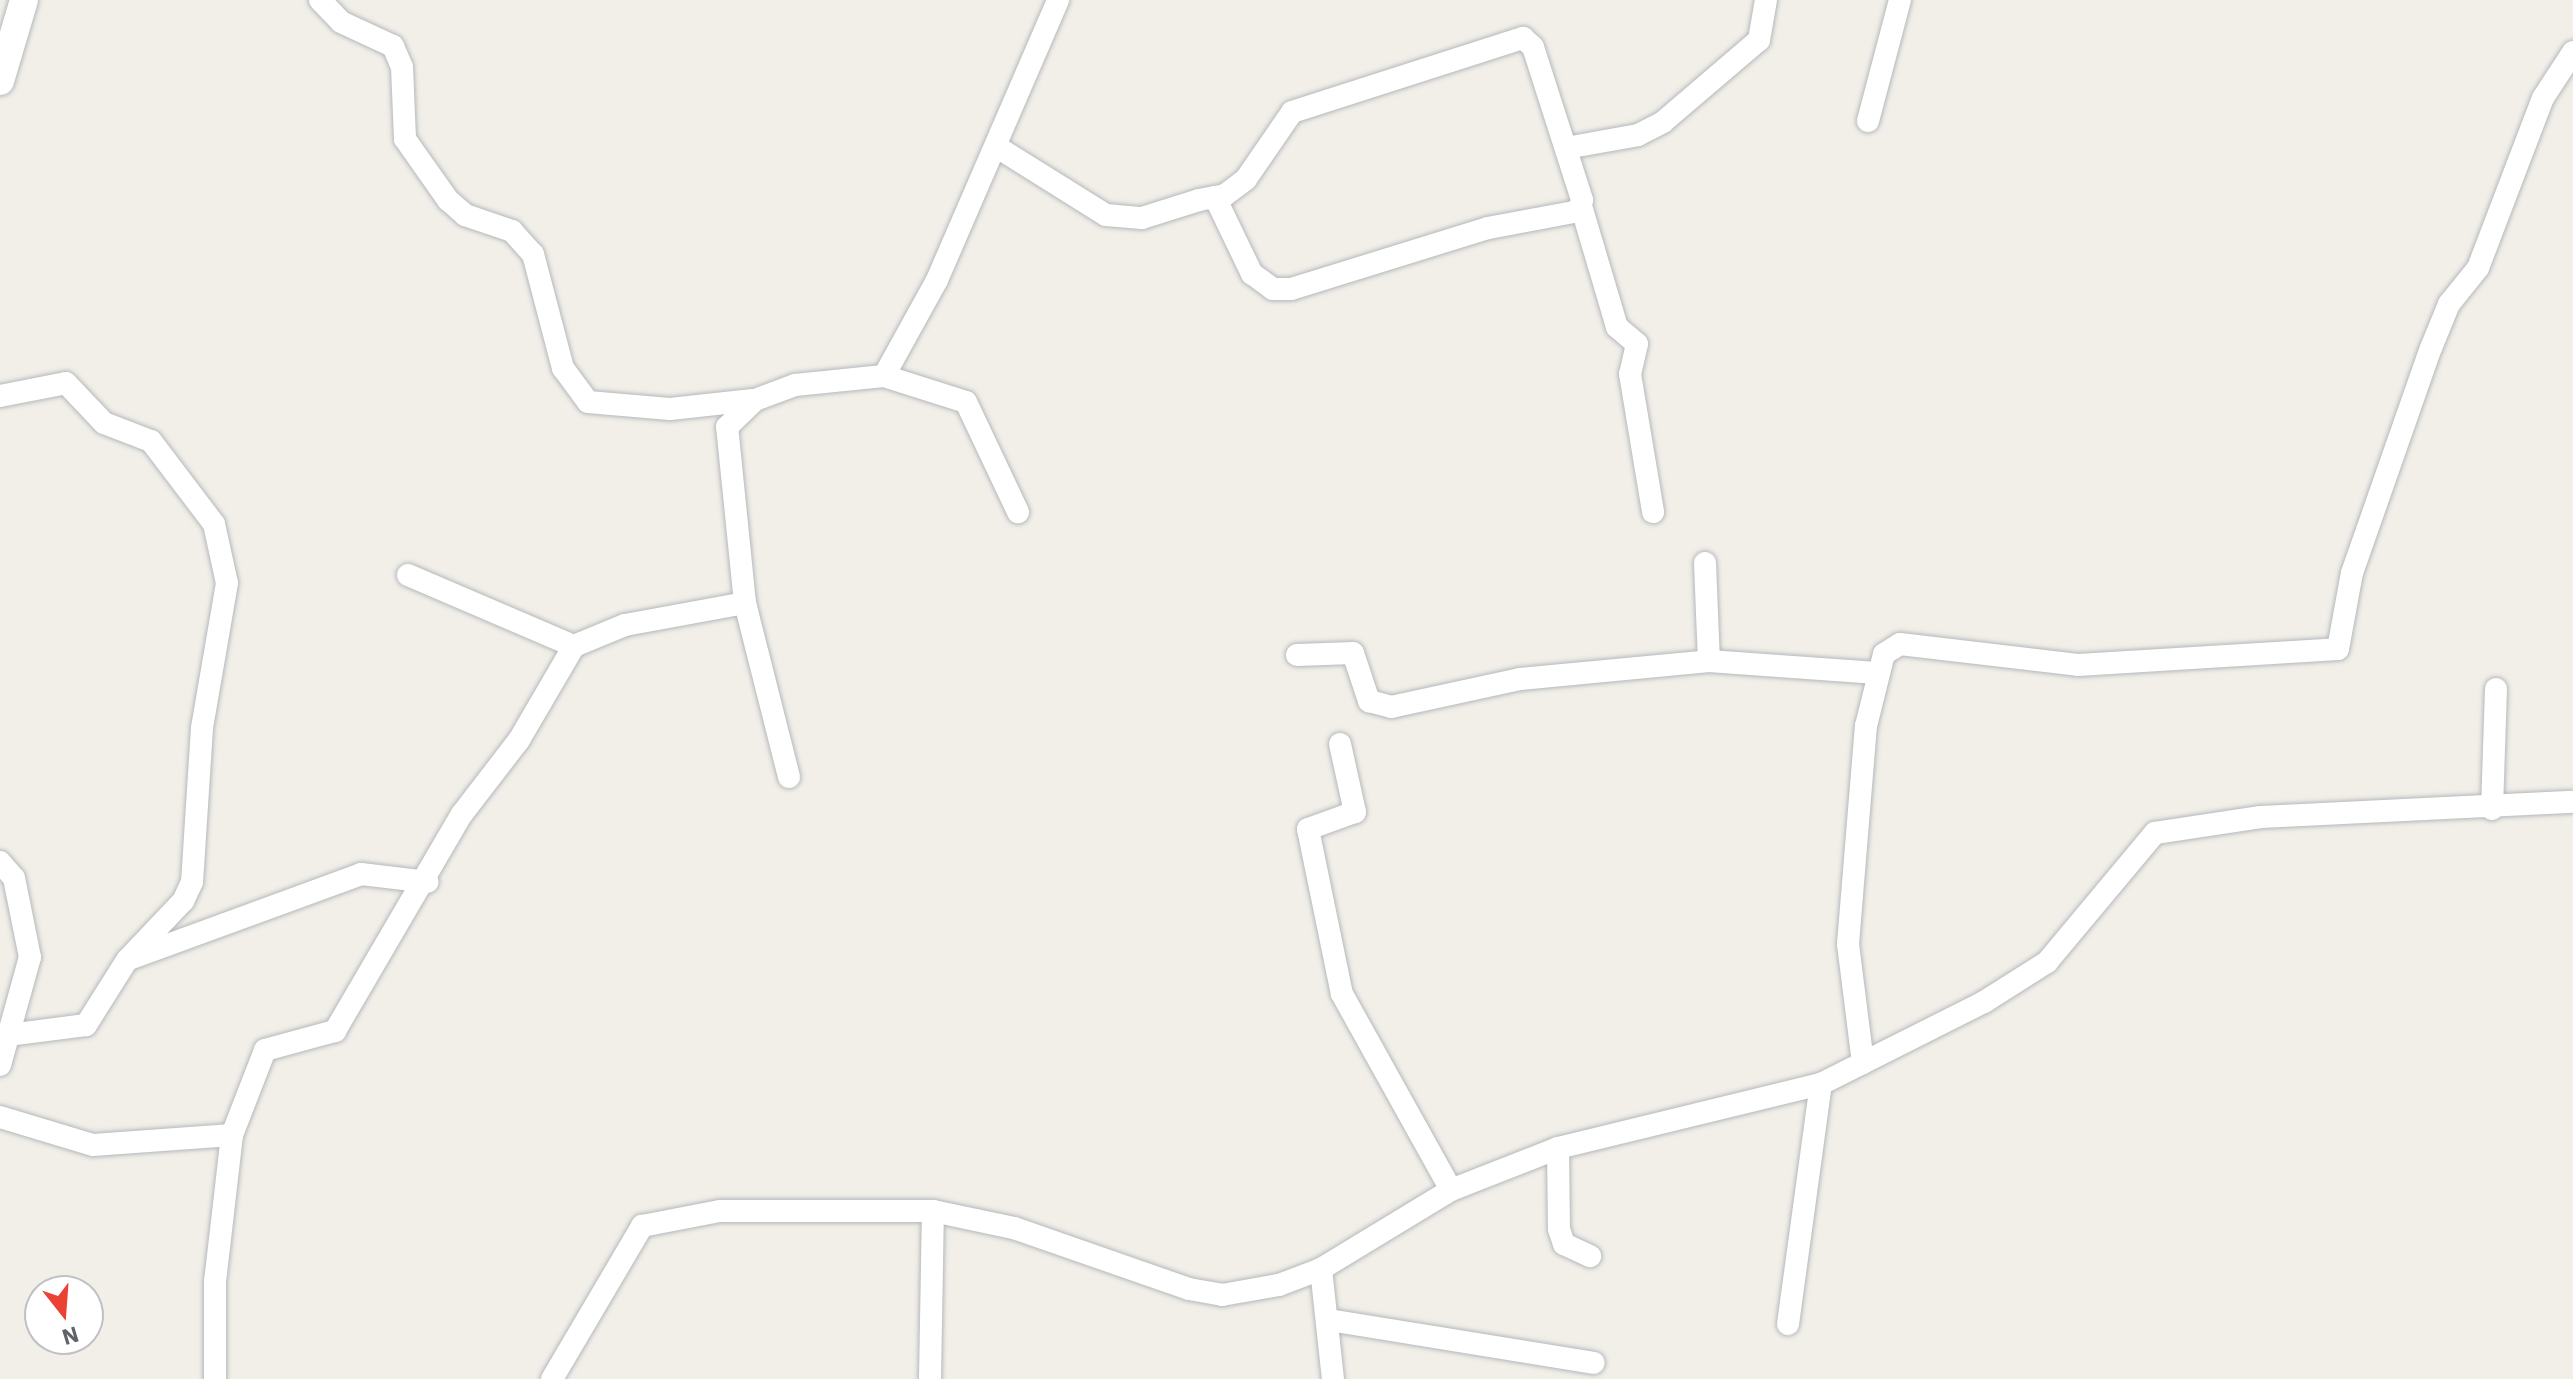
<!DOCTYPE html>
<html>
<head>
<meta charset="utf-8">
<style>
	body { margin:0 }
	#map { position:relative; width:2573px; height:1379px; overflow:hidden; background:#f1efe8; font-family:"IBM Plex Sans",sans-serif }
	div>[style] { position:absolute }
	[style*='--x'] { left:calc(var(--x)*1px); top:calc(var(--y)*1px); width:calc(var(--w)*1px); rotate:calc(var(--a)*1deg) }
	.roads { filter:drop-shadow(0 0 2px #b5b8bc) drop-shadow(0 0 2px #b5b8bc) }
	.minor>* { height:22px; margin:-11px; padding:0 11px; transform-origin:11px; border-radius:11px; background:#fff }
	.tertiary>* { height:28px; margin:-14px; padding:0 14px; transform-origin:14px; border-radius:14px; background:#fff }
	span { translate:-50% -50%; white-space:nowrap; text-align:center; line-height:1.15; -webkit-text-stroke:7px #fff; paint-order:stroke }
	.north { position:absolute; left:24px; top:1275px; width:80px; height:80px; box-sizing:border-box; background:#fff; border:2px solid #bfc1c3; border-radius:50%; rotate:163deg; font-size:22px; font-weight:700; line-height:32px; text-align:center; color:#5f6368 }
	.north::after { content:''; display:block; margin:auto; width:28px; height:36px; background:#ea4335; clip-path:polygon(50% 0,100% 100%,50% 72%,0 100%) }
</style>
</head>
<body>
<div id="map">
	<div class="roads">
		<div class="minor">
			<i style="--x:320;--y:0;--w:30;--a:46"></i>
			<i style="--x:341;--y:22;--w:57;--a:24.8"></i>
			<i style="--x:393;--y:46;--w:23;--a:67"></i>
			<i style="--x:402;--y:67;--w:72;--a:87.6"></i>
			<i style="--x:405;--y:139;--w:75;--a:54.8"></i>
			<i style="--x:448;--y:200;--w:23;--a:41"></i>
			<i style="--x:465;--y:215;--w:50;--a:18.8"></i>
			<i style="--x:512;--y:231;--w:31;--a:48"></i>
			<i style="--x:533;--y:254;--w:118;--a:75.3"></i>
			<i style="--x:563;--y:368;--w:42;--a:53.7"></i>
			<i style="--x:588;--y:402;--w:82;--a:4.9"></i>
			<i style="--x:670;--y:409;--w:83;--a:-6.2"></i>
			<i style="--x:1868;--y:121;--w:125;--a:-75.2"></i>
			<i style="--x:997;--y:147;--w:128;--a:32"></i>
			<i style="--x:1106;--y:215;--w:36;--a:5"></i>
			<i style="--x:1142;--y:218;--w:60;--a:-17.5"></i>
			<i style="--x:1199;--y:200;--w:16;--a:-11"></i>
			<i style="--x:1215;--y:197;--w:10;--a:-11"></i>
			<i style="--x:1225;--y:195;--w:26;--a:-37"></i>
			<i style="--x:1246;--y:179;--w:81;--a:-55.5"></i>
			<i style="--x:1292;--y:112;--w:243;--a:-17.8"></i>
			<i style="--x:1523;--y:38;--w:13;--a:42"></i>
			<i style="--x:1533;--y:47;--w:161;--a:72.2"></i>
			<i style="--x:1582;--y:200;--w:11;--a:105"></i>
			<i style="--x:1579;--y:211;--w:93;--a:169.4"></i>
			<i style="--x:1488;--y:228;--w:206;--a:162.8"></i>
			<i style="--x:1291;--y:289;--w:18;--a:180"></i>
			<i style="--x:1273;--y:289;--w:26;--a:-144"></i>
			<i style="--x:1252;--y:274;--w:85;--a:-115.7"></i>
			<i style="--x:1566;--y:148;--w:73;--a:-10.2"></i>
			<i style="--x:1638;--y:135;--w:28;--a:-27"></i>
			<i style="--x:1663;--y:122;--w:126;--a:-40.5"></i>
			<i style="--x:1759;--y:40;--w:41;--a:-80.1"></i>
			<i style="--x:1582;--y:209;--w:123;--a:73.5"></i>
			<i style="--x:1617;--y:327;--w:26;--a:40"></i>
			<i style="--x:1637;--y:344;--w:31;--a:103"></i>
			<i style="--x:1630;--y:374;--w:140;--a:80.5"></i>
			<i style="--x:884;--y:376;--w:86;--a:17.6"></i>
			<i style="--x:966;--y:402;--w:122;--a:64.7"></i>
			<i style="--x:0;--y:396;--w:67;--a:-11.1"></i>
			<i style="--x:66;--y:383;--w:55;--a:46.5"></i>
			<i style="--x:104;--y:423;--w:50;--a:21"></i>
			<i style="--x:151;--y:441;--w:104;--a:52.8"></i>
			<i style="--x:214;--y:524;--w:60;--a:77.6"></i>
			<i style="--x:227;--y:583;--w:147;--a:99.8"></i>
			<i style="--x:202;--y:728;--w:154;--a:93.7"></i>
			<i style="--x:192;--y:882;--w:21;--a:115"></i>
			<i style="--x:183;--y:901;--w:81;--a:133.5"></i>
			<i style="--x:127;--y:960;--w:77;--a:122.2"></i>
			<i style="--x:86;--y:1025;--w:87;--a:172.7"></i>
			<i style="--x:1705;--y:563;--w:98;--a:87.7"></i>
			<i style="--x:1709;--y:661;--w:168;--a:4.1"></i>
			<i style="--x:408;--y:575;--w:181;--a:23.2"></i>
			<i style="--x:1297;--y:655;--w:56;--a:-2"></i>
			<i style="--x:1353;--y:653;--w:51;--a:71.6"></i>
			<i style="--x:1369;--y:701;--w:23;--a:15"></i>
			<i style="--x:1391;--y:707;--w:132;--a:-12.2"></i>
			<i style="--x:1520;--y:679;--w:190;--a:-5.4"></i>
			<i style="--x:1340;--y:744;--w:70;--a:77.6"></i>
			<i style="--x:1355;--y:812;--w:50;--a:160.1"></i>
			<i style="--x:1308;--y:829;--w:168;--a:78.4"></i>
			<i style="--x:1342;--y:994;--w:224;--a:60.9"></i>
			<i style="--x:789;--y:777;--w:179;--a:-104.2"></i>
			<i style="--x:745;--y:603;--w:177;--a:-95.8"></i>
			<i style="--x:727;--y:427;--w:39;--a:-44"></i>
			<i style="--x:755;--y:400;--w:43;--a:-20.6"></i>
			<i style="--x:795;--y:385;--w:89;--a:-5.8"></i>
			<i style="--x:884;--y:376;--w:110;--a:-61.1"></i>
			<i style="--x:937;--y:280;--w:305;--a:-66.6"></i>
			<i style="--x:2492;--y:809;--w:120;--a:-88.1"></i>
			<i style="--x:0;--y:862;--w:21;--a:49"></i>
			<i style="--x:14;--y:878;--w:81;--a:78.6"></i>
			<i style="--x:30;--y:957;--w:112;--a:105.5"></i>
			<i style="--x:132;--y:958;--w:244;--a:-20.1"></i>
			<i style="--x:361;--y:874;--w:67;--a:6.8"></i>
			<i style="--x:1863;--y:1063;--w:120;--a:-97.2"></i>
			<i style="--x:1848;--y:944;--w:219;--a:-85.3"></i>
			<i style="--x:1866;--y:726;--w:74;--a:-76"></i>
			<i style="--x:1884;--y:654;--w:19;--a:-32"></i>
			<i style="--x:1900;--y:644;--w:179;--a:6.7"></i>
			<i style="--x:2078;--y:665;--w:260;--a:-3.5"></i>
			<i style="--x:2338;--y:649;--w:77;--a:-79.6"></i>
			<i style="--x:2352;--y:573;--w:238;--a:-70.7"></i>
			<i style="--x:2431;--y:348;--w:48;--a:-67.8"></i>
			<i style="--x:2449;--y:304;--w:46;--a:-51.1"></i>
			<i style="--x:2478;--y:268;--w:182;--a:-69.1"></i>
			<i style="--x:2543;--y:98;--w:55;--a:-56.9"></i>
			<i style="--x:0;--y:1117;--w:97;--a:16.8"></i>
			<i style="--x:93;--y:1145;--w:139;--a:-4.1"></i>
			<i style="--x:232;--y:1135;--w:147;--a:96.6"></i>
			<i style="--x:215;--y:1281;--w:98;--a:90"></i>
			<i style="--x:232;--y:1135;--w:91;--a:-68.8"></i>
			<i style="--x:265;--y:1050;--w:73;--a:-15.2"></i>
			<i style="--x:335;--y:1031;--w:251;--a:-59.7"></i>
			<i style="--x:462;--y:814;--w:93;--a:-52.4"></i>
			<i style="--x:519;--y:740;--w:109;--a:-59.7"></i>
			<i style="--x:574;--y:646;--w:55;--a:-22.4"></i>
			<i style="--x:625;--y:625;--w:122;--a:-10.4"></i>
			<i style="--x:1558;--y:1148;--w:81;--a:89.3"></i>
			<i style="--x:1559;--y:1229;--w:16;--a:72"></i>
			<i style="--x:1564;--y:1244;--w:29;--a:25"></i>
			<i style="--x:1321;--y:1269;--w:111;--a:83.8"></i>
			<i style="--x:1329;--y:1320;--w:268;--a:9.2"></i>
			<i style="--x:1788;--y:1324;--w:242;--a:-82.2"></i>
			<i style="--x:552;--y:1379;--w:178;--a:-59.5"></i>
			<i style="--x:642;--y:1226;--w:79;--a:-10.9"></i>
			<i style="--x:720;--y:1211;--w:213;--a:0"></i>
			<i style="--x:933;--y:1211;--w:83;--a:11.9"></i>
			<i style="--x:1014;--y:1228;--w:185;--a:19.2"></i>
			<i style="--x:1189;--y:1289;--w:34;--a:10"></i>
			<i style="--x:1222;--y:1295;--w:58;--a:-10"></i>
			<i style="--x:1279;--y:1285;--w:45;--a:-20.9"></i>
			<i style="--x:1321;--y:1269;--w:152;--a:-31.3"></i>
			<i style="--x:1451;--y:1190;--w:115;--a:-21.4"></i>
			<i style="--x:1558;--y:1148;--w:271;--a:-13.7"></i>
			<i style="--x:1821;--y:1084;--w:182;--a:-26.7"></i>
			<i style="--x:1984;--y:1002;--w:75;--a:-32.4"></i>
			<i style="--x:2047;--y:962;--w:168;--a:-50.1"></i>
			<i style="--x:2155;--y:833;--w:107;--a:-8.6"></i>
			<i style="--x:2261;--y:817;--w:312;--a:-2.8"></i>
			<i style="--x:930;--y:1379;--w:168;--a:-89"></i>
		</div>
		<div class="tertiary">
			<i style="--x:0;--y:81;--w:84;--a:-73.5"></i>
		</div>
	</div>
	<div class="north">N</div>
</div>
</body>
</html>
